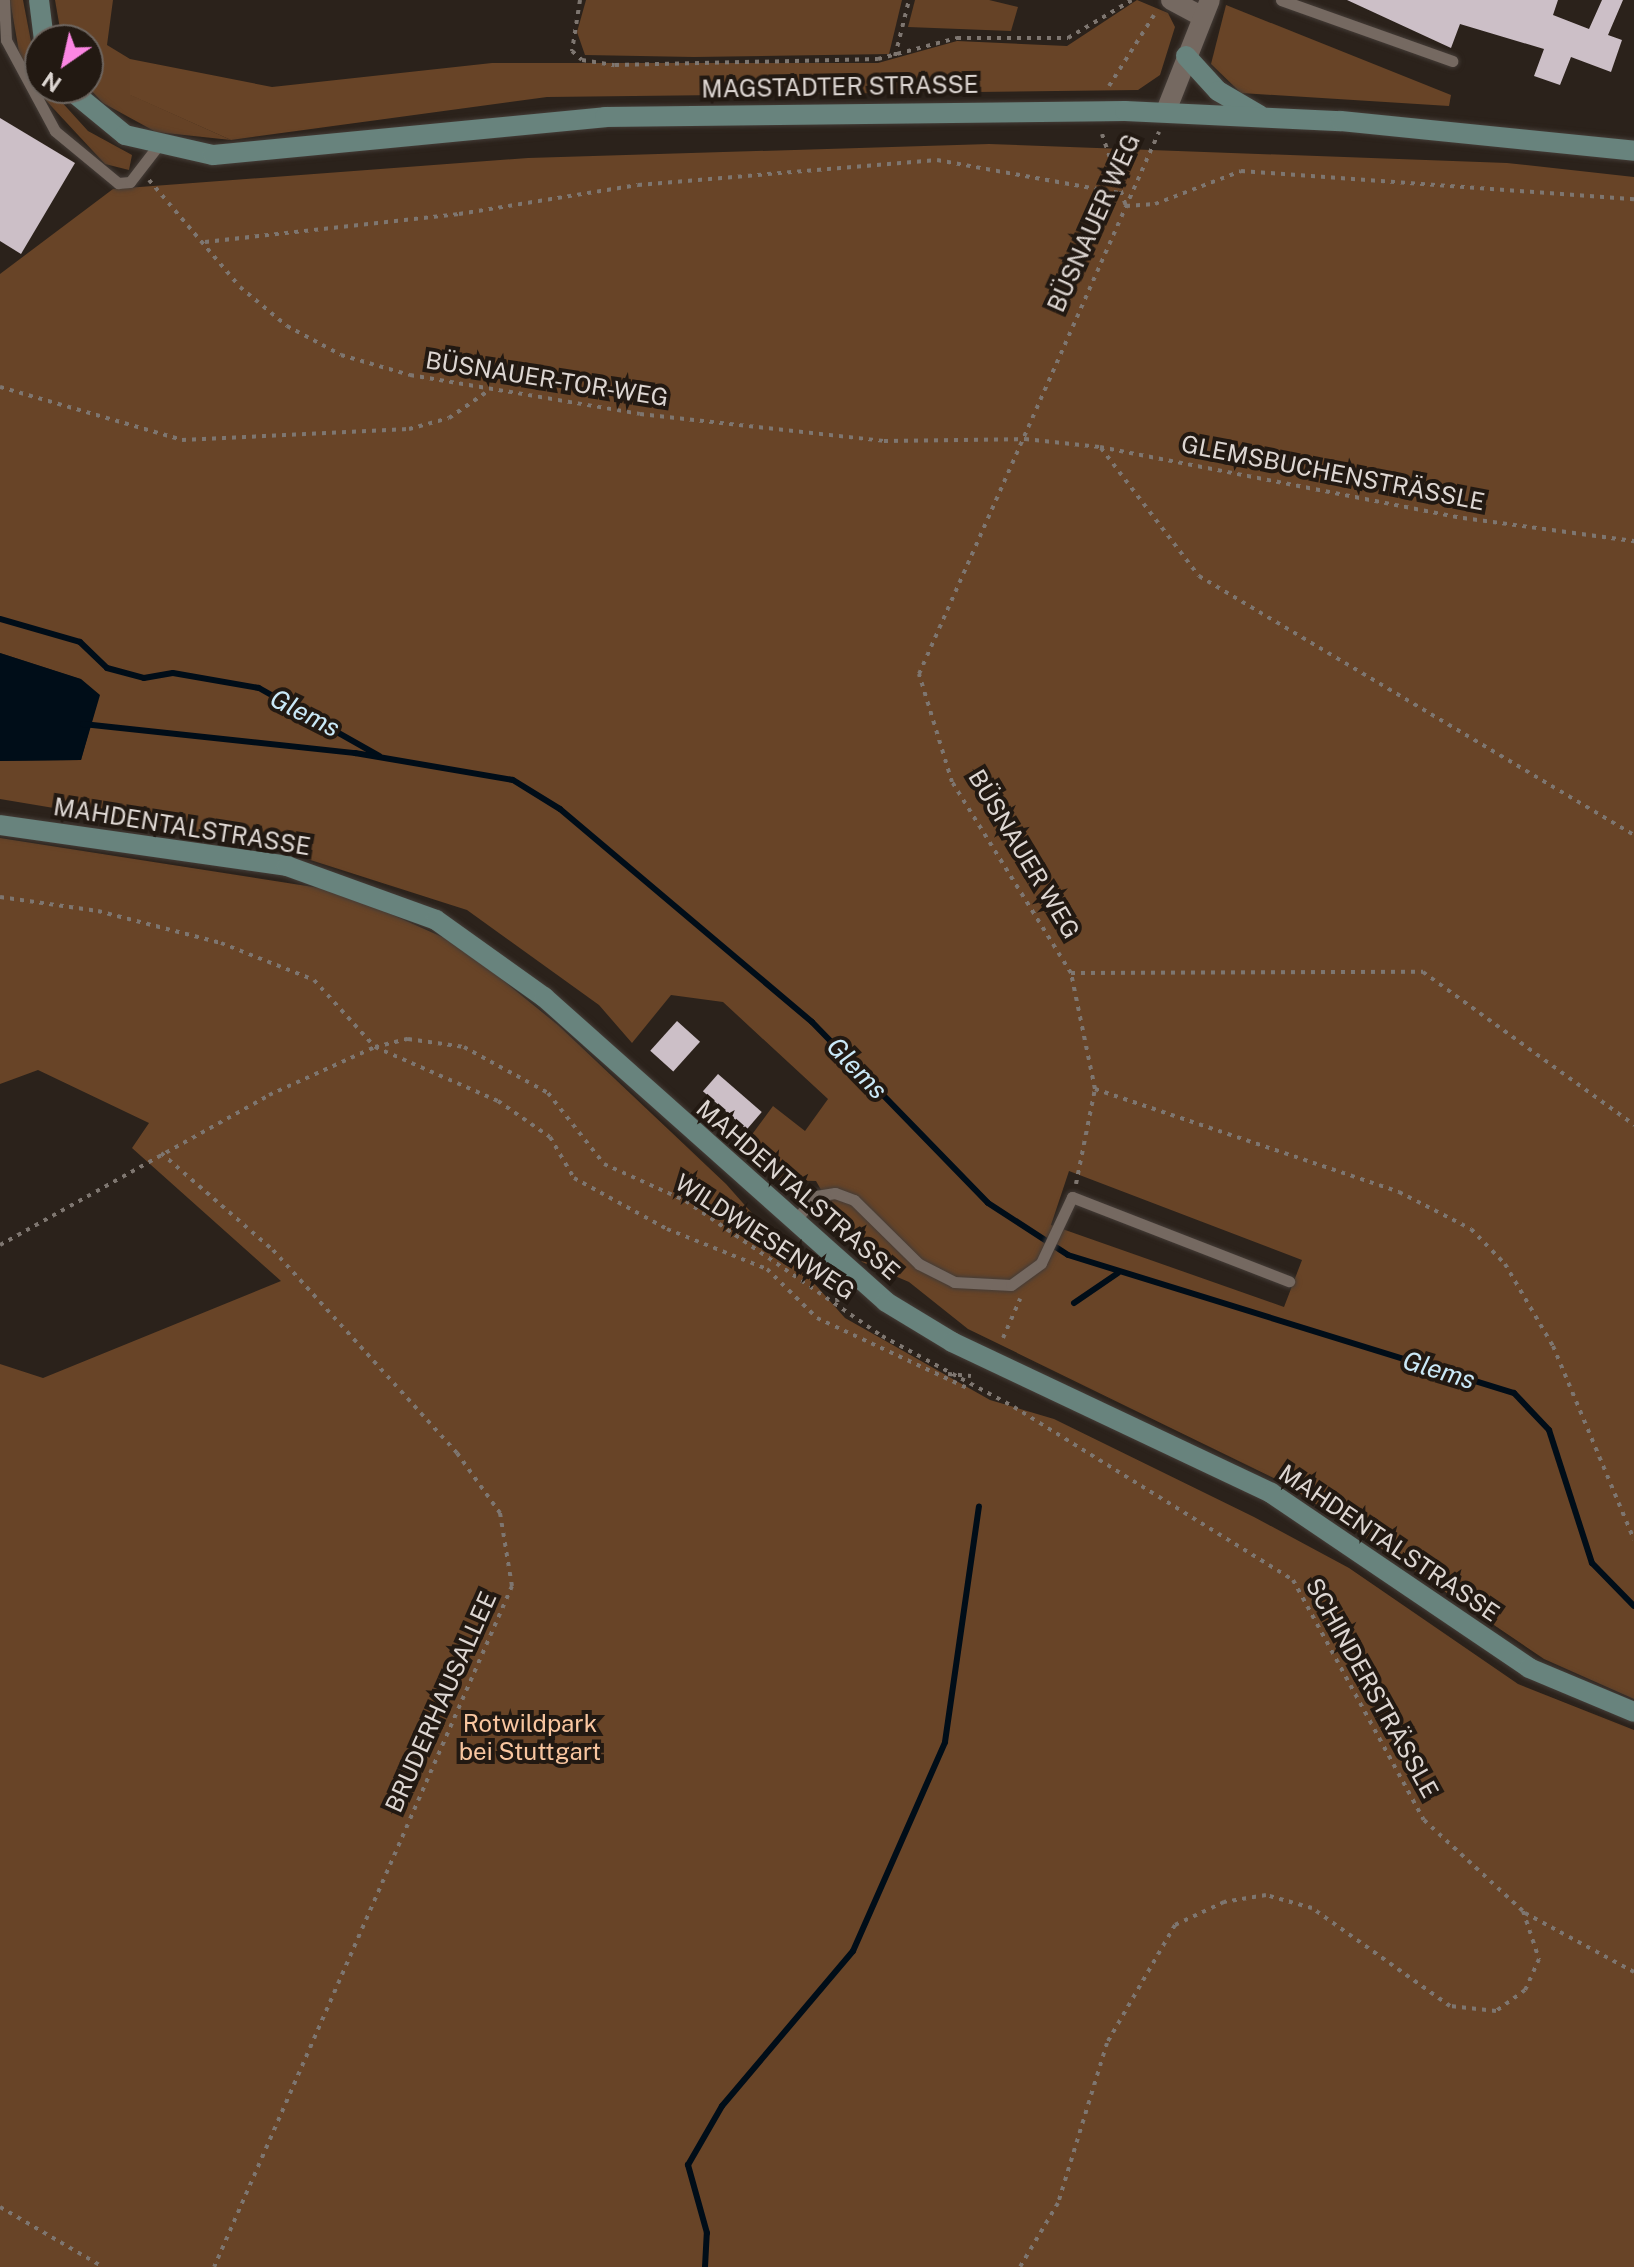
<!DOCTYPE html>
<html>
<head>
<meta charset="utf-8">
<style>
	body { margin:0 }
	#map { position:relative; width:1634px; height:2267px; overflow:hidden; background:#2b221b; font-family:"Public Sans",sans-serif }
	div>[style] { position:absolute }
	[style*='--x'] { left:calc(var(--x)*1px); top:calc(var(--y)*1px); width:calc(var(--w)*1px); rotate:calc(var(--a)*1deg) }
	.green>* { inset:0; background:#654226 }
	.forest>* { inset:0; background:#684427 }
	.water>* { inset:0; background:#000d18 }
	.stream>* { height:6px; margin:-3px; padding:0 3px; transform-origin:3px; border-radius:3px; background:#000d18 }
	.building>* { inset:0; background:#ccbfc7; transform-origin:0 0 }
	.path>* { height:4px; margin-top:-2px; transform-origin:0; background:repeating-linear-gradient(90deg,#7e7670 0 4px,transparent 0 10px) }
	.roads { filter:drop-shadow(0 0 2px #443c37) drop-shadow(0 0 2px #443c37) }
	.service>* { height:11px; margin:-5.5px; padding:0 5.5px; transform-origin:5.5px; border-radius:5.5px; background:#756961 }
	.minor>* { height:20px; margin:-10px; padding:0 10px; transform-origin:10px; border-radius:10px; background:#756961 }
	.tertiary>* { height:20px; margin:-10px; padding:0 10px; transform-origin:10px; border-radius:10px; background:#756961 }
	.secondary>* { height:20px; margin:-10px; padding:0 10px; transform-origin:10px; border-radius:10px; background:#68837d }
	span { translate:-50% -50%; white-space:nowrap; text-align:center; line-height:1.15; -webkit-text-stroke:8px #221912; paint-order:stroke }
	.street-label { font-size:24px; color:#ddd6d2 }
	.park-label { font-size:24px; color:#f9c6a0 }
	.water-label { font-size:26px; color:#cae9f8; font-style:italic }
	.north { position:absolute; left:24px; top:24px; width:80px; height:80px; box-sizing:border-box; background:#221912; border:2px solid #6d655f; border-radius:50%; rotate:214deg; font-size:22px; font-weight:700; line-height:32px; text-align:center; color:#ddd6d2 }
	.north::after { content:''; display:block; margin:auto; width:28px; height:36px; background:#fc86e3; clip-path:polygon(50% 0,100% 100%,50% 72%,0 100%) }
</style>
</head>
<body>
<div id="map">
	<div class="green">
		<i style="clip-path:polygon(10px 0,23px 0,40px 88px,49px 88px,88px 131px,132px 155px,129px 170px,105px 164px,39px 93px,19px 52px)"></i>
		<i style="clip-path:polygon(55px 0,113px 0,107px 45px,130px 59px,131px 95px,231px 140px,156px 132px,103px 103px,88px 87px,88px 40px,62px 40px)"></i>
		<i style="clip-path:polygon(586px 0,902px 0,889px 54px,694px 57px,585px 55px,577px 32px)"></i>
		<i style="clip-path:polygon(915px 0,989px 0,1018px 7px,1011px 31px,908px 27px)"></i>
	</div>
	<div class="forest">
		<i style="clip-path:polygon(1137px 0,1168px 13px,1175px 27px,1160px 75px,1138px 90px,547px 97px,231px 140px,130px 95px,130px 59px,272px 87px,492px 63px,878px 63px,957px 41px,1067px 46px)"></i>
		<i style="clip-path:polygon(1226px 5px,1451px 95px,1449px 106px,1241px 93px,1211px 64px)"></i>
		<i style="clip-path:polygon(evenodd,989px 144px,1507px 163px,1634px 177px,1634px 1699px,1544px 1659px,1286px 1484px,968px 1329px,909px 1282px,862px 1262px,816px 1181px,776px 1180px,742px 1148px,773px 1106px,805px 1131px,828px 1099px,723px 1002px,671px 995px,632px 1043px,599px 1005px,467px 910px,251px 841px,0 799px,0 761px,81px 760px,99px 695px,80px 679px,0 653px,0 274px,113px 189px,528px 158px,989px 144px,1069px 1171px,1302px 1260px,1284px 1307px,1051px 1225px,1069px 1171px)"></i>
		<i style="clip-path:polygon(0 838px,339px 891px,458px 944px,558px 1025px,726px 1184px,845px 1318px,990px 1400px,1054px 1419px,1254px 1517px,1349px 1568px,1518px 1684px,1634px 1730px,1634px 2267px,0 2267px,0 1364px,43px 1378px,281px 1281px,132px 1148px,149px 1123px,38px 1070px,0 1084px)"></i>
	</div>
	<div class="water">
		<i style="clip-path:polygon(0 653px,81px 679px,100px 695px,81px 760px,0 761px)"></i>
	</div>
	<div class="stream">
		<i style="--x:0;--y:619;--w:83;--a:16"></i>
		<i style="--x:80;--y:642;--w:37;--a:44"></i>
		<i style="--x:107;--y:668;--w:38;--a:15"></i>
		<i style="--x:144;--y:678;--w:29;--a:-10"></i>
		<i style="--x:173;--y:673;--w:87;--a:9.9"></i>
		<i style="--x:259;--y:688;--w:138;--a:29.5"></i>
		<i style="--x:83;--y:724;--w:274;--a:6.1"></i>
		<i style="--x:355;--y:753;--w:160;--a:9.7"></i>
		<i style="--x:513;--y:780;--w:55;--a:31.7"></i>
		<i style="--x:560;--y:809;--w:330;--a:40.2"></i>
		<i style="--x:812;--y:1022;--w:252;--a:45.8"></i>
		<i style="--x:988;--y:1203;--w:95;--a:33"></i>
		<i style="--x:1068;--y:1255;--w:467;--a:17.2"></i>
		<i style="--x:1514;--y:1393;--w:51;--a:46.6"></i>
		<i style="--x:1549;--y:1430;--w:140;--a:72.1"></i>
		<i style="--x:1592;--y:1563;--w:60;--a:45.7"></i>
		<i style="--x:1074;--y:1303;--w:53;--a:-34.3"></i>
		<i style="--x:705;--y:2267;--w:34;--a:-87"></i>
		<i style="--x:707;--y:2233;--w:71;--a:-105.6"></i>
		<i style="--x:688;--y:2165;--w:68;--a:-60"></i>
		<i style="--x:722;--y:2106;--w:203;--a:-49.8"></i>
		<i style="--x:853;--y:1951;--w:228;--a:-66.2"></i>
		<i style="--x:945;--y:1742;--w:238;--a:-81.8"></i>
	</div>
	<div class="building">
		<i style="clip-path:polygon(1347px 0,1558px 0,1553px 15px,1589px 29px,1602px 0,1623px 0,1608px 35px,1622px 40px,1611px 72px,1571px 57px,1560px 85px,1534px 76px,1544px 49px,1460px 24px,1451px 48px)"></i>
		<i style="clip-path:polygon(0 118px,75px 163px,21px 254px,0 241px)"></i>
		<i style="left:677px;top:1021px;width:31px;height:40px;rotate:42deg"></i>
		<i style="left:718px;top:1074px;width:58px;height:23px;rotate:41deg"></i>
	</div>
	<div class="path">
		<i style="--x:580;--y:0;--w:52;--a:98.9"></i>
		<i style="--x:572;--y:51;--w:13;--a:42"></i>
		<i style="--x:582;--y:60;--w:33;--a:9"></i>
		<i style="--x:615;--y:65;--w:263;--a:-1.3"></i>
		<i style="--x:878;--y:59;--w:82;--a:-14.9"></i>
		<i style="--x:957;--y:38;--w:111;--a:0"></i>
		<i style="--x:1068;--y:38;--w:74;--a:-30.7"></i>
		<i style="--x:895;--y:56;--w:58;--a:-76"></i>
		<i style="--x:1109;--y:86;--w:84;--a:-57.6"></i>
		<i style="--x:1102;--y:134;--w:76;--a:71.6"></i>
		<i style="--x:1126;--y:206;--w:29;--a:-4"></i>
		<i style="--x:1155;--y:204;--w:92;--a:-21"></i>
		<i style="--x:1241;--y:171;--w:394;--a:4.1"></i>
		<i style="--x:149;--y:180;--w:140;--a:49.6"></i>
		<i style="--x:240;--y:287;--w:61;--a:39.7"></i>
		<i style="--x:287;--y:326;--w:61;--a:28.2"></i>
		<i style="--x:341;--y:355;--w:72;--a:16.2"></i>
		<i style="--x:410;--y:375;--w:233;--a:9.6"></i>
		<i style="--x:640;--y:414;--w:245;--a:6.3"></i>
		<i style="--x:884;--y:441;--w:141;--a:-0.8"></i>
		<i style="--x:1025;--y:439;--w:75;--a:6.1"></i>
		<i style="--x:1100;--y:447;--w:370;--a:11.1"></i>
		<i style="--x:1463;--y:518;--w:173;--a:7.7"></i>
		<i style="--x:205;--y:242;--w:256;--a:-6.3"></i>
		<i style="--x:459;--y:214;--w:181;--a:-9.2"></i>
		<i style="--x:638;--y:185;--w:300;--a:-4.8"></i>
		<i style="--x:937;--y:160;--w:185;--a:10.3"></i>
		<i style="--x:0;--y:387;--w:190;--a:16.2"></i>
		<i style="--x:182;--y:440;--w:227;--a:-2.8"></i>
		<i style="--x:409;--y:429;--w:41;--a:-15.4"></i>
		<i style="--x:449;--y:418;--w:47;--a:-34.7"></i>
		<i style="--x:1101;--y:448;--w:161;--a:52.6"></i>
		<i style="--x:1199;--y:576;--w:506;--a:30.77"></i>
		<i style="--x:0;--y:897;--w:99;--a:8.1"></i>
		<i style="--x:98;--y:911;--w:127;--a:14.6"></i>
		<i style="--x:221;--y:943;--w:100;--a:21.7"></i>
		<i style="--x:314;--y:980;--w:91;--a:47.7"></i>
		<i style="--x:375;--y:1047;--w:134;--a:23.7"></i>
		<i style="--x:498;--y:1101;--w:63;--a:34.7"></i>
		<i style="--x:550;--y:1137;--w:48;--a:59.7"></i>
		<i style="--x:574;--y:1178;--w:106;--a:28.7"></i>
		<i style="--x:667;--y:1229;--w:108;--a:21.8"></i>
		<i style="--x:767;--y:1269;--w:70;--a:44.4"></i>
		<i style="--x:817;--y:1318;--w:166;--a:25"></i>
		<i style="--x:1071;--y:973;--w:352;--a:-0.2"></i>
		<i style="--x:1423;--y:972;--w:261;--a:35.9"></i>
		<i style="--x:1095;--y:1089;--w:321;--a:18.7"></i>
		<i style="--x:1399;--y:1192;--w:81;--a:27.2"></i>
		<i style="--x:1471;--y:1229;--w:49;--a:45.8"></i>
		<i style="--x:1505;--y:1264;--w:95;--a:59.7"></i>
		<i style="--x:1553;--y:1346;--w:210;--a:67.3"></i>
		<i style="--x:161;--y:1153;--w:148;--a:40.9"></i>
		<i style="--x:273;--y:1250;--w:274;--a:47.8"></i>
		<i style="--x:457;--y:1453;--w:74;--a:54.4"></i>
		<i style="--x:500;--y:1513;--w:74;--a:80.7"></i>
		<i style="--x:512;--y:1586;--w:743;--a:113.63"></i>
		<i style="--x:1076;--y:1184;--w:97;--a:-78.7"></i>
		<i style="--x:1095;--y:1089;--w:118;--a:-101.7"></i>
		<i style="--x:1071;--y:973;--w:225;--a:-121.9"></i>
		<i style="--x:952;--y:782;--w:113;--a:-107"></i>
		<i style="--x:919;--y:674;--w:593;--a:-66.12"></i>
		<i style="--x:784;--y:1237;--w:73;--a:44.4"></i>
		<i style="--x:836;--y:1288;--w:19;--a:84"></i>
		<i style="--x:0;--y:1245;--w:308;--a:-29.1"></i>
		<i style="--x:269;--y:1095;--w:116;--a:-24.4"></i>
		<i style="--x:375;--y:1047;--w:34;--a:-14"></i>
		<i style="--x:408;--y:1039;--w:57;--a:8.1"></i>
		<i style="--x:464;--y:1047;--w:96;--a:28.7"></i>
		<i style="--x:548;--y:1093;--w:90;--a:51.7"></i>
		<i style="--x:604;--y:1164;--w:90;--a:24.3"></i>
		<i style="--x:686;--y:1201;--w:238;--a:34.6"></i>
		<i style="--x:882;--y:1336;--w:150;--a:28.3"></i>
		<i style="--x:1014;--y:1407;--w:328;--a:31.8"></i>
		<i style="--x:1293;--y:1580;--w:273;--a:61.4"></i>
		<i style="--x:1424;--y:1820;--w:134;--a:42.6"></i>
		<i style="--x:1523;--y:1911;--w:51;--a:71.6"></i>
		<i style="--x:1539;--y:1959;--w:34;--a:114"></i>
		<i style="--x:1525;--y:1990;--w:36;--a:144"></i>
		<i style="--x:1496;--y:2011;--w:46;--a:-173.8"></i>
		<i style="--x:1450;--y:2006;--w:169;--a:-144.6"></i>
		<i style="--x:1312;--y:1908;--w:48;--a:-164.2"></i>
		<i style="--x:1266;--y:1895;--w:43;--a:170.5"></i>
		<i style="--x:1224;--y:1902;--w:54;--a:154.9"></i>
		<i style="--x:1175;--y:1925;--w:136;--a:120"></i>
		<i style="--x:1107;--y:2043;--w:167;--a:107"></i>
		<i style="--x:1058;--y:2203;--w:74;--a:120.7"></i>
		<i style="--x:1003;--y:1338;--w:43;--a:-66.4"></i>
		<i style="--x:948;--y:1374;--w:23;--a:5"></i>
		<i style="--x:1525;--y:1913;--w:124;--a:28.4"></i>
		<i style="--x:0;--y:2207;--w:119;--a:30.2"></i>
	</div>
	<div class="roads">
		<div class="service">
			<i style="--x:4;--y:0;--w:40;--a:87.1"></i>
			<i style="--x:6;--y:40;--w:103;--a:61.7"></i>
			<i style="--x:55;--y:131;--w:82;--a:39.5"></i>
			<i style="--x:118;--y:183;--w:12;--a:-5"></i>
			<i style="--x:130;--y:182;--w:44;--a:-52.4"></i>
			<i style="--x:1281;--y:0;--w:182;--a:19.6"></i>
			<i style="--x:793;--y:1223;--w:35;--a:-50"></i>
			<i style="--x:816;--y:1196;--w:19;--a:-9"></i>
			<i style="--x:835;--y:1193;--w:20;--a:20"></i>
			<i style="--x:854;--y:1200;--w:91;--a:44.6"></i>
			<i style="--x:919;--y:1264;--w:39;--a:27"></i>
			<i style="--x:954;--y:1282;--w:57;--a:3"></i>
			<i style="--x:1011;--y:1285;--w:37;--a:-36"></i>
			<i style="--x:1041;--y:1263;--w:73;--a:-64.8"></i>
			<i style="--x:1072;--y:1197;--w:233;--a:21.2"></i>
		</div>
		<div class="minor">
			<i style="--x:1171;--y:0;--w:36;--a:28"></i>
		</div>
		<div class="tertiary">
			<i style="--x:1166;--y:111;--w:119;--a:-68.4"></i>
		</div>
		<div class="secondary">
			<i style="--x:39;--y:0;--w:40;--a:82.9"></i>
			<i style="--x:1186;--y:56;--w:47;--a:47.6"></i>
			<i style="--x:1218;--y:91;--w:48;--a:30.3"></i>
			<i style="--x:68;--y:88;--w:74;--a:39.5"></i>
			<i style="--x:125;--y:135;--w:90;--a:12.8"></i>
			<i style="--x:213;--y:155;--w:394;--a:-5.5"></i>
			<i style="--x:605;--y:117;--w:520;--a:-0.66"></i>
			<i style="--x:1125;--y:111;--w:216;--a:2.7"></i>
			<i style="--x:1341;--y:121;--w:295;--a:5.8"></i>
			<i style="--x:0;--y:825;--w:290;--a:8.1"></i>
			<i style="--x:287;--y:866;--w:158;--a:19.9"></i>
			<i style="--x:436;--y:920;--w:133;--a:35.5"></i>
			<i style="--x:544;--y:997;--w:458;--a:41.7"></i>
			<i style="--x:886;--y:1302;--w:77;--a:31.2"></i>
			<i style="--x:952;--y:1342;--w:353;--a:25.3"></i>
			<i style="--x:1271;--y:1493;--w:312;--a:34.1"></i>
			<i style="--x:1529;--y:1668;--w:114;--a:22.7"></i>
		</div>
	</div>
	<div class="street-label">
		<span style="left:840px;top:87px;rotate:-1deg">MAGSTADTER STRASSE</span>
		<span style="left:1094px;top:223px;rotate:-66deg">BÜSNAUER WEG</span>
		<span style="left:547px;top:379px;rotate:9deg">BÜSNAUER-TOR-WEG</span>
		<span style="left:1333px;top:473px;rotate:11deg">GLEMSBUCHENSTRÄSSLE</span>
		<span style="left:182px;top:827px;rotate:9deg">MAHDENTALSTRASSE</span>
		<span style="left:1024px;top:854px;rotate:59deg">BÜSNAUER WEG</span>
		<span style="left:798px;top:1190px;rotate:41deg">MAHDENTALSTRASSE</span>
		<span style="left:765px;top:1237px;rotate:33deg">WILDWIESENWEG</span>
		<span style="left:1389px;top:1543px;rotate:34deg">MAHDENTALSTRASSE</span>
		<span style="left:1372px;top:1688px;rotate:61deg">SCHINDERSTRÄSSLE</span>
		<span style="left:441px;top:1702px;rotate:-66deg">BRUDERHAUSALLEE</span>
	</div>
	<div class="park-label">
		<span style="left:530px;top:1738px">Rotwildpark<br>bei Stuttgart</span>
	</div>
	<div class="water-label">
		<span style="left:305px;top:713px;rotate:27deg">Glems</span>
		<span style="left:857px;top:1068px;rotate:46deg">Glems</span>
		<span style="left:1439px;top:1370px;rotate:17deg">Glems</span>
	</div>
	<div class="north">N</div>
</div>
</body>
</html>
